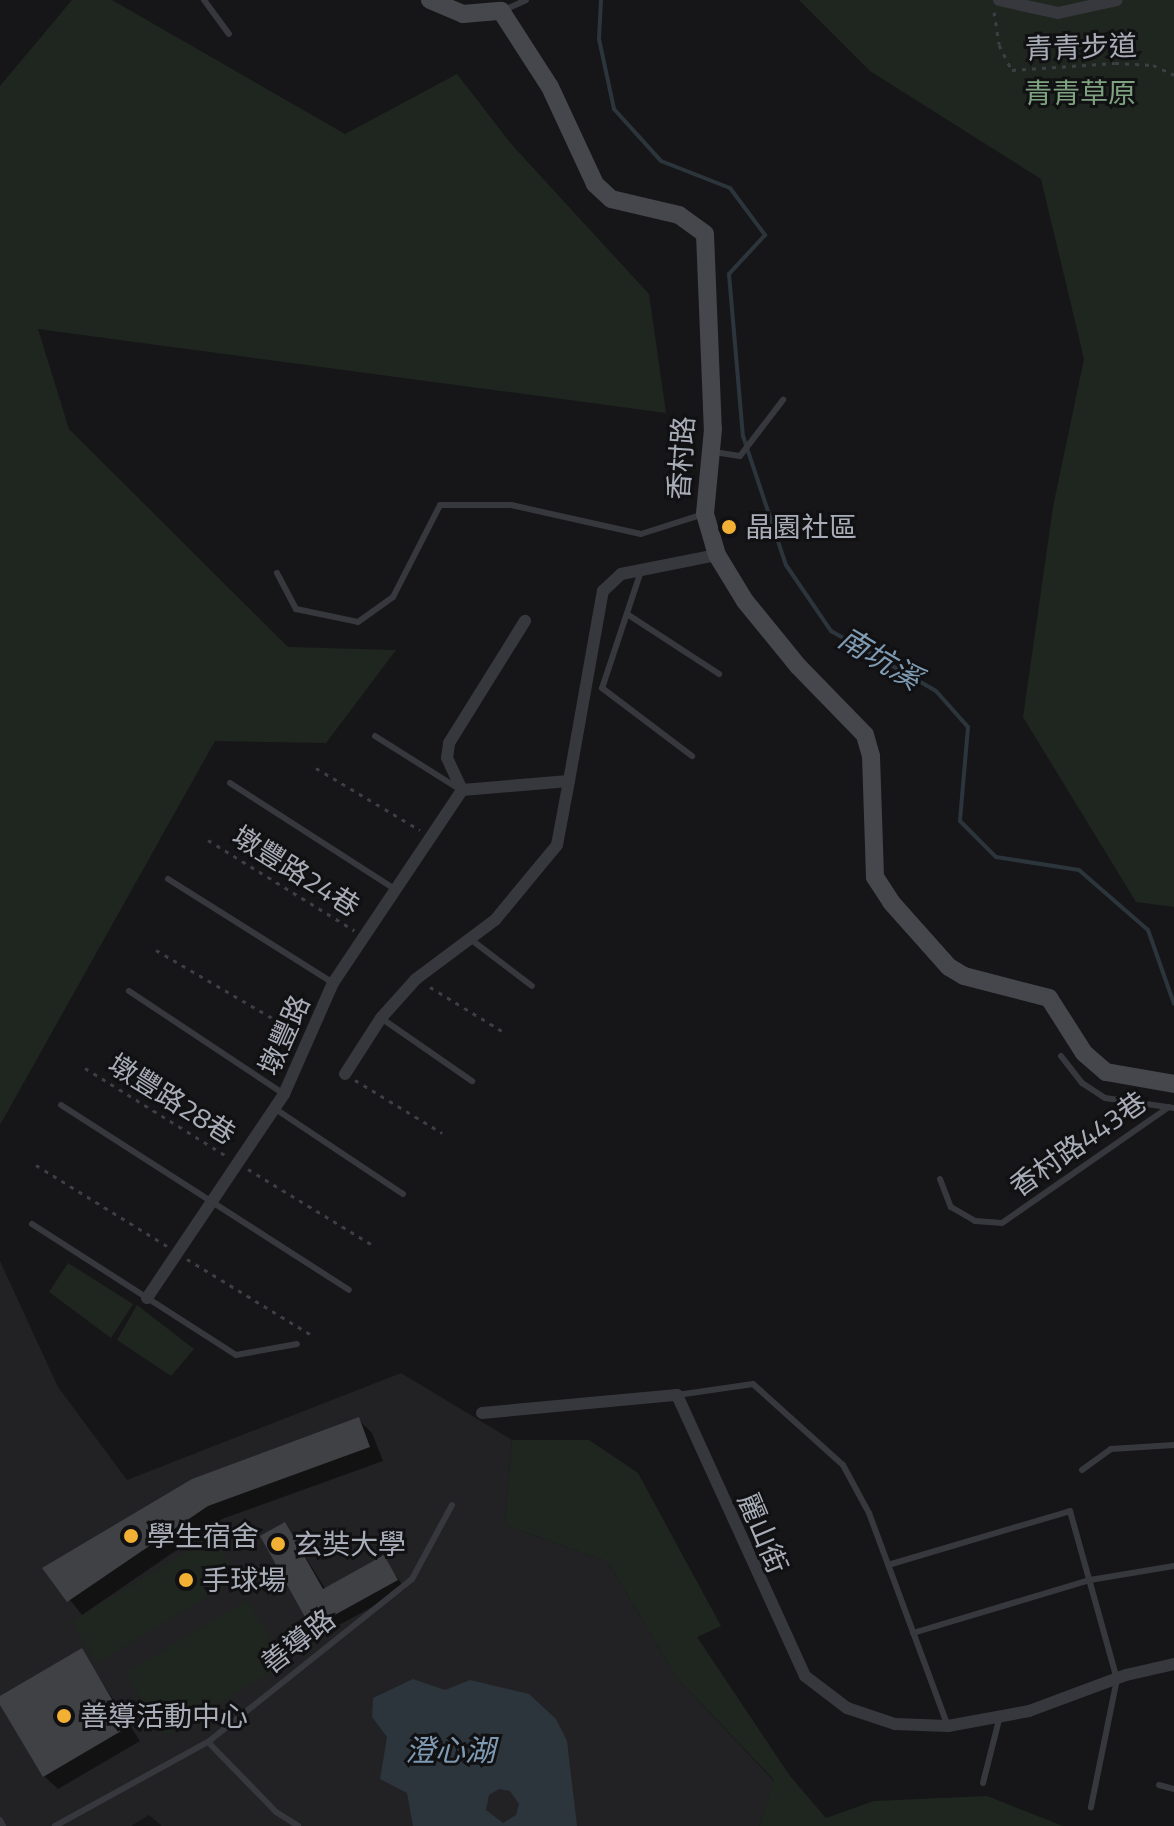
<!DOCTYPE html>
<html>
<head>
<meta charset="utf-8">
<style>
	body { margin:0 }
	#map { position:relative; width:1174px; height:1826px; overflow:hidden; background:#161618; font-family:"Titillium Web","Noto Sans TC",sans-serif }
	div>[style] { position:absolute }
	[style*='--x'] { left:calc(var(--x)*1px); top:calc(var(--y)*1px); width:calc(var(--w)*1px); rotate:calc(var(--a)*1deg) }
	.built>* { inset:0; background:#222225 }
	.green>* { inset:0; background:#1e261f; transform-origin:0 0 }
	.water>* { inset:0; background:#2c353c }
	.shadow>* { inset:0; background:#0007 }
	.stream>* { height:4px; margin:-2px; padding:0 2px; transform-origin:2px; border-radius:2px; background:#2c353c }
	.building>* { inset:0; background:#404145 }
	.path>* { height:3px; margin-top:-1.5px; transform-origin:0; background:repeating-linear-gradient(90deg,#3d3f44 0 4px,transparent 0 10px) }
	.lane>* { height:6px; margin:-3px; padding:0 3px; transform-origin:3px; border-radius:3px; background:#37383d }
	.street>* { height:12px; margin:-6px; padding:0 6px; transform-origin:6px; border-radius:6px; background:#37383d }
	.secondary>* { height:18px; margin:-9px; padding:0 9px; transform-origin:9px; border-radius:9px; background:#45474d }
	.dots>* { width:22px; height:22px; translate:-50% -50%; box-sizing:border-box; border:4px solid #111113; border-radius:50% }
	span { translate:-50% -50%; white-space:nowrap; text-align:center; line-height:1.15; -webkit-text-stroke:6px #111113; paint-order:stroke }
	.street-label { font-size:28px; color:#a8adb8 }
	.park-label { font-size:28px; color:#7fa381 }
	.poi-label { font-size:28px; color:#a8adb8 }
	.left { translate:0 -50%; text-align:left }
	.water-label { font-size:30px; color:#7f9bb3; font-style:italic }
</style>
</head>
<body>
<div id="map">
	<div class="built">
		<i style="clip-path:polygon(0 1261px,58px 1387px,127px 1480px,401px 1373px,512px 1440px,505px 1525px,608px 1562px,676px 1677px,774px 1781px,759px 1826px,162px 1826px,149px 1815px,131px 1826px,0 1826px)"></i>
	</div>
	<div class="green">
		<i style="clip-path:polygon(72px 0,112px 0,345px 134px,457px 74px,512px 145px,649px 294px,666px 413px,38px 329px,69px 429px,288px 647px,396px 650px,326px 743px,215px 741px,0 1125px,0 86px)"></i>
		<i style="clip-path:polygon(799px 0,1174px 0,1174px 907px,1136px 902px,1023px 717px,1053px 507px,1084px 359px,1041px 179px,870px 71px)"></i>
		<i style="clip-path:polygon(68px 1263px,133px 1304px,111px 1338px,49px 1292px)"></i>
		<i style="clip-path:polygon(137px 1305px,194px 1349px,171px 1376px,117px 1340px)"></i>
		<i style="clip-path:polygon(512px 1440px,589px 1440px,638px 1473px,721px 1626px,697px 1637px,790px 1776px,826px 1818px,874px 1801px,987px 1796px,1063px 1826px,759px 1826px,774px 1780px,676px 1677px,608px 1562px,505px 1525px)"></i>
		<i style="left:213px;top:1536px;width:49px;height:165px;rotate:59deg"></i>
		<i style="left:247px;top:1600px;width:74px;height:141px;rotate:59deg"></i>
	</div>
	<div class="water">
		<i style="clip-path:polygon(evenodd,413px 1679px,445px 1690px,470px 1680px,529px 1694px,556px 1719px,567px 1741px,577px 1826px,413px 1826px,407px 1793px,380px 1779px,387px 1737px,372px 1717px,373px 1698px,413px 1679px,499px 1789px,510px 1791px,519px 1804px,516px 1815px,503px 1823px,486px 1810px,489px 1795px,499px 1789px)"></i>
	</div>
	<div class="shadow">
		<i style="clip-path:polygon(359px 1420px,372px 1433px,383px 1461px,222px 1519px,82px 1615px,45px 1569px)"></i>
		<i style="clip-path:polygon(285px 1524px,326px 1590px,384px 1558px,405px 1589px,321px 1635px,313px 1627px)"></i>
		<i style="clip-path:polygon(81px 1650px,140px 1741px,58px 1789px,44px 1776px,0 1698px)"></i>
	</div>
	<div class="stream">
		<i style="--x:601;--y:0;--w:39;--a:93"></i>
		<i style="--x:599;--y:39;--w:72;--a:77.9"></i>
		<i style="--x:614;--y:109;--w:70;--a:47.9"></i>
		<i style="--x:661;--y:161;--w:74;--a:21.4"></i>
		<i style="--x:730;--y:188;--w:59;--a:53.3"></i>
		<i style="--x:765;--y:235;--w:53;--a:132.7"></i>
		<i style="--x:729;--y:274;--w:163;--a:85.1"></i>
		<i style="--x:743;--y:436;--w:136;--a:71.6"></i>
		<i style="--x:786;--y:565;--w:80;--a:55.7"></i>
		<i style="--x:831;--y:631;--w:121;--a:29.7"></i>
		<i style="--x:936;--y:691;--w:48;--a:48.4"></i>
		<i style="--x:968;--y:727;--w:94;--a:94.9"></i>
		<i style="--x:960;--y:821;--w:51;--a:45"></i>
		<i style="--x:996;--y:857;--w:84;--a:8.9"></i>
		<i style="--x:1079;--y:870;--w:91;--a:41"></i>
		<i style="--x:1148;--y:930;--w:78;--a:70.6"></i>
	</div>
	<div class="building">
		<i style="clip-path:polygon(359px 1417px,370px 1447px,208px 1506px,67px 1602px,42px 1568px,192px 1479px)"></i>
		<i style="clip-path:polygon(285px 1522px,323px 1589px,384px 1555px,398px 1580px,311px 1628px,260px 1536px)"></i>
		<i style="clip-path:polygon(82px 1648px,128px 1727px,43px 1777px,0 1705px,0 1696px)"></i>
	</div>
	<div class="path">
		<i style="--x:994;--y:12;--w:33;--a:81"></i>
		<i style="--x:999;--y:45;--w:28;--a:63"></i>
		<i style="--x:1012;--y:70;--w:103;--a:-3.9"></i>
		<i style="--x:1115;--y:63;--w:38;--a:3"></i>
		<i style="--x:1153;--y:65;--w:23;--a:25"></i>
		<i style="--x:316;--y:768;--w:121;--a:30.8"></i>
		<i style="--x:208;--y:840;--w:172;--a:31.7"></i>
		<i style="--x:156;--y:950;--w:164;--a:30.3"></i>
		<i style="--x:430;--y:987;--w:84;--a:31.4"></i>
		<i style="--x:85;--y:1068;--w:168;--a:31.9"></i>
		<i style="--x:355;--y:1080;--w:102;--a:31.3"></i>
		<i style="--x:36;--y:1165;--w:154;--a:31.7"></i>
		<i style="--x:248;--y:1169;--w:144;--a:31.4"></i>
		<i style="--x:187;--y:1259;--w:144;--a:31.4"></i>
	</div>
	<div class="lane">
		<i style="--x:204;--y:0;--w:42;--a:53.7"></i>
		<i style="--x:504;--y:10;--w:24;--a:-24"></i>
		<i style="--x:714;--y:452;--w:26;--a:9"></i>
		<i style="--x:740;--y:456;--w:71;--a:-52.5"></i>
		<i style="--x:641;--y:571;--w:123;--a:108.4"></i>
		<i style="--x:602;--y:688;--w:113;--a:37.1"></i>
		<i style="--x:277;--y:573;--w:41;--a:62.2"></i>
		<i style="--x:296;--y:609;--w:63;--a:11.8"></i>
		<i style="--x:358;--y:622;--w:43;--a:-35.5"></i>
		<i style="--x:393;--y:597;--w:103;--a:-62.9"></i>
		<i style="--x:440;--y:505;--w:71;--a:0"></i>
		<i style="--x:511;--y:505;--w:133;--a:12.6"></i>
		<i style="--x:641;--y:534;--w:63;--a:-17.6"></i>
		<i style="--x:627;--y:614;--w:110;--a:33.1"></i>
		<i style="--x:375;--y:736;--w:99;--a:32.2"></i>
		<i style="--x:230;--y:783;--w:194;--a:32.8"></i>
		<i style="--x:168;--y:879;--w:195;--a:32.2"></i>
		<i style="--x:469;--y:938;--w:79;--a:37.3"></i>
		<i style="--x:129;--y:991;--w:186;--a:33.6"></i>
		<i style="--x:381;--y:1018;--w:111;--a:34.7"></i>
		<i style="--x:1061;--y:1056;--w:34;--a:52"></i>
		<i style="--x:1082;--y:1083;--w:27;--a:33"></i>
		<i style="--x:1105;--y:1098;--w:70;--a:8.2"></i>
		<i style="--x:61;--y:1105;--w:342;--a:32.7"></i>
		<i style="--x:274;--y:1108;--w:155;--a:33.7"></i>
		<i style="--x:940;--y:1179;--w:30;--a:69"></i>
		<i style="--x:951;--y:1207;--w:28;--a:30"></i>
		<i style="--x:975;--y:1221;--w:27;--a:4"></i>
		<i style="--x:1002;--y:1223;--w:203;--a:-34.8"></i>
		<i style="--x:32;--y:1224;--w:242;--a:32.7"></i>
		<i style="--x:236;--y:1355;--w:62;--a:-10.2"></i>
		<i style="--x:677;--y:1395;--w:77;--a:-8.2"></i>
		<i style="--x:753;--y:1384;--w:121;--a:42"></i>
		<i style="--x:843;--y:1465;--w:55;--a:61.6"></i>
		<i style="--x:869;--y:1513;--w:227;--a:69.7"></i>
		<i style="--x:1082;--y:1470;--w:36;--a:-36"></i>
		<i style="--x:1111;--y:1449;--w:63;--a:-3.6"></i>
		<i style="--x:888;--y:1565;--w:190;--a:-16.5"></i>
		<i style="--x:1070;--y:1511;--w:174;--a:74.4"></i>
		<i style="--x:1117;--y:1679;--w:131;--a:101.5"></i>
		<i style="--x:913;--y:1633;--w:185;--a:-16.7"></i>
		<i style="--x:1090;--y:1580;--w:85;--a:-9.5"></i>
		<i style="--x:208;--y:1742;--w:98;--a:45.8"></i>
		<i style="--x:276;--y:1812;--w:26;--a:32"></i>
		<i style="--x:983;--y:1783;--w:69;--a:-75.8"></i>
		<i style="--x:1159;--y:1785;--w:16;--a:15"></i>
		<i style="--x:0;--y:1820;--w:7;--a:63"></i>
		<i style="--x:55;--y:1826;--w:175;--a:-28.8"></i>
		<i style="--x:208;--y:1742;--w:261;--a:-38.6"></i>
		<i style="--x:412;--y:1579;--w:84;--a:-61.6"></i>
	</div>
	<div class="street">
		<i style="--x:999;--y:0;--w:60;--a:12.4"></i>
		<i style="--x:1058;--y:13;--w:60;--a:-12.4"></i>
		<i style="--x:462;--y:790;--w:35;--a:-115"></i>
		<i style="--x:447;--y:758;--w:15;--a:-82"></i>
		<i style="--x:449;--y:743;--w:144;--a:-58.1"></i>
		<i style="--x:345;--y:1074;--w:67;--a:-57.3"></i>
		<i style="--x:381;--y:1018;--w:52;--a:-48.1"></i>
		<i style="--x:416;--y:979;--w:99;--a:-36.8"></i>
		<i style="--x:495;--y:920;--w:97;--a:-50.4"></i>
		<i style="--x:557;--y:845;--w:65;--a:-79.4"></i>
		<i style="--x:147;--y:1298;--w:246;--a:-56.1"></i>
		<i style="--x:284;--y:1094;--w:121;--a:-66.2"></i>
		<i style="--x:333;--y:983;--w:232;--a:-56.2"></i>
		<i style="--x:462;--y:790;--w:107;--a:-4.8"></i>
		<i style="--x:569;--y:781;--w:193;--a:-79.9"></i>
		<i style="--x:603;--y:591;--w:25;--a:-43"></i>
		<i style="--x:621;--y:574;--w:98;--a:-11.2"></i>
		<i style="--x:482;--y:1413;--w:196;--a:-5.3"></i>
		<i style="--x:677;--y:1395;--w:309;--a:65.5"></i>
		<i style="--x:805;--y:1676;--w:53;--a:37.3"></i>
		<i style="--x:847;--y:1708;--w:51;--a:18.4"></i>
		<i style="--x:895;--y:1724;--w:53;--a:2.2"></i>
		<i style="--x:948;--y:1726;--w:82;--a:-10.5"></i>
		<i style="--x:1029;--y:1711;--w:103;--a:-20.4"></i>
		<i style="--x:1126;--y:1675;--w:49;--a:-12.9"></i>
	</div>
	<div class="secondary">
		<i style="--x:430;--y:0;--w:36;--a:23"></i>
		<i style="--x:463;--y:14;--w:38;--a:-5"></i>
		<i style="--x:501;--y:11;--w:90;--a:57.2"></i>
		<i style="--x:550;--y:87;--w:107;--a:65.1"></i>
		<i style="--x:595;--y:184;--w:22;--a:43"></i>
		<i style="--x:611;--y:199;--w:70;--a:13.2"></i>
		<i style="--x:679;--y:215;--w:32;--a:36"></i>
		<i style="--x:705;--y:234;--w:195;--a:87.7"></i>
		<i style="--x:713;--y:429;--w:85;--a:95.4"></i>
		<i style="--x:705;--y:514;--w:43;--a:73.7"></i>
		<i style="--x:717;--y:555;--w:54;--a:58.7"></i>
		<i style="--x:745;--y:601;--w:84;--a:50.8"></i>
		<i style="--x:798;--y:666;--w:96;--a:45.8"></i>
		<i style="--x:865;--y:735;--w:22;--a:74"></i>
		<i style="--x:871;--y:756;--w:121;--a:88.1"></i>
		<i style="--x:875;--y:877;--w:30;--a:57"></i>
		<i style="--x:891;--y:902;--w:87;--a:48.3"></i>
		<i style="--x:949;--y:967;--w:17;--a:31"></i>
		<i style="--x:964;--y:976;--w:88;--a:14.5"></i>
		<i style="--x:1049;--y:998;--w:65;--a:57.5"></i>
		<i style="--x:1084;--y:1053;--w:29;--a:41"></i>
		<i style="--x:1106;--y:1072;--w:69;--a:10"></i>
	</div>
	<div class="dots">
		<i style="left:729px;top:527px;background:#f2b134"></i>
		<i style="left:131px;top:1536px;background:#f2b134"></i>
		<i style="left:278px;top:1544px;background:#f2b134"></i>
		<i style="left:186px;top:1580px;background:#f2b134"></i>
		<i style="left:64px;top:1716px;background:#f2b134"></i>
	</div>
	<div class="street-label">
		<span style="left:1081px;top:47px;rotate:-2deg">青青步道</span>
		<span style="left:681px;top:458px;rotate:-86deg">香村路</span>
		<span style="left:296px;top:871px;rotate:32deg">墩豐路24巷</span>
		<span style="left:284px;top:1035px;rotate:-66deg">墩豐路</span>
		<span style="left:172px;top:1099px;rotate:32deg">墩豐路28巷</span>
		<span style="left:1078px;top:1144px;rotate:-35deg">香村路443巷</span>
		<span style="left:763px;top:1533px;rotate:67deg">麗山街</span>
		<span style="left:298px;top:1641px;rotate:-38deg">善導路</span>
	</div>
	<div class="park-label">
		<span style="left:1080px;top:93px">青青草原</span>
	</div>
	<div class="poi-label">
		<span class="left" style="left:745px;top:527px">晶園社區</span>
		<span class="left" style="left:147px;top:1536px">學生宿舍</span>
		<span class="left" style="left:294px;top:1544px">玄奘大學</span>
		<span class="left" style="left:202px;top:1580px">手球場</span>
		<span class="left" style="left:80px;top:1716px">善導活動中心</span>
	</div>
	<div class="water-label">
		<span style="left:880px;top:658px;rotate:31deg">南坑溪</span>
		<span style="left:450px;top:1750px">澄心湖</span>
	</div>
</div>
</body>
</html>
